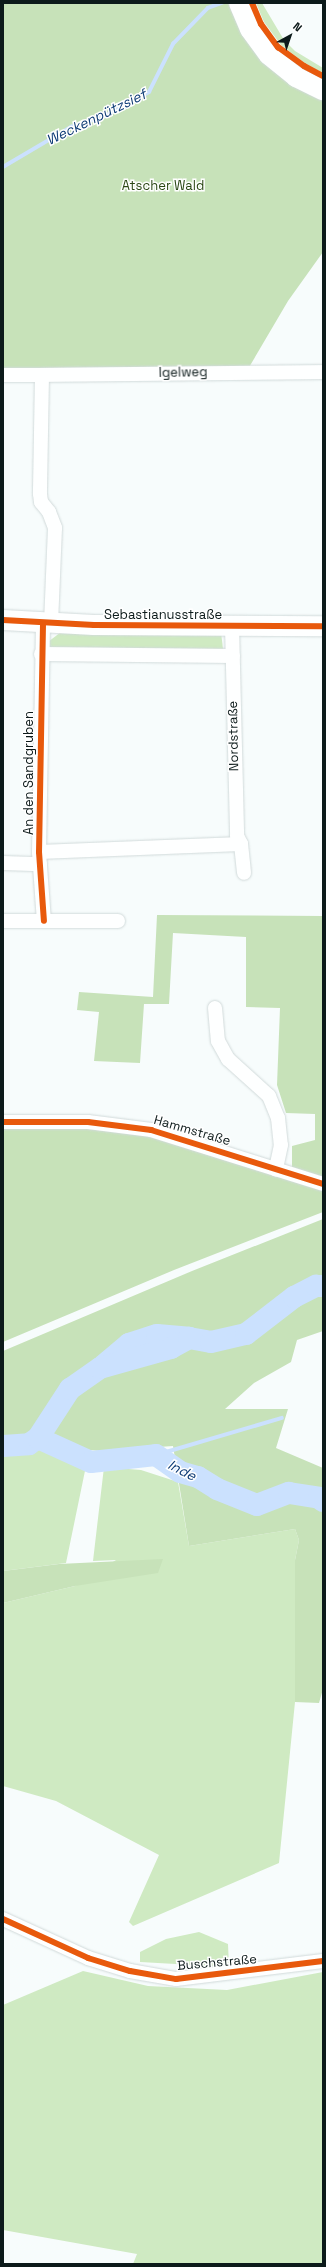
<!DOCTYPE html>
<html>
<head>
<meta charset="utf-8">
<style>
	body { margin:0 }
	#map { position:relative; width:326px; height:2267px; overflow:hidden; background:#f7fcfc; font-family:"Space Grotesk",sans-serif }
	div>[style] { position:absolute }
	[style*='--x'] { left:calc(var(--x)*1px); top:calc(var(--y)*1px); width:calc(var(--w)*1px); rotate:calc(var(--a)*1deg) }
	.green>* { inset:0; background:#cfeac2 }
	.forest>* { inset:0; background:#c7e2b9 }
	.stream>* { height:3.5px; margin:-1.75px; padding:0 1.75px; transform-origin:1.75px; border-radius:1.75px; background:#cbe1fe }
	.river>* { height:22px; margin:-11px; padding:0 11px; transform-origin:11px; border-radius:11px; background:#cbe1fe }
	.roads { filter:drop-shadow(0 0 1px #d1dada) drop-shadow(0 0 1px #d1dada) }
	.street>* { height:14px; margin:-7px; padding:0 7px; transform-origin:7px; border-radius:7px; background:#feffff }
	.secondary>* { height:20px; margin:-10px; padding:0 10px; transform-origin:10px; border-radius:10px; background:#feffff }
	.cycleway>* { height:6px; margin:-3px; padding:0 3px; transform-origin:3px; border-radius:3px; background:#e8590c }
	span { translate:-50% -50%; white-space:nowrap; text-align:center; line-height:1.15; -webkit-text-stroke:3px #fff; paint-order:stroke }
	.park-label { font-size:13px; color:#2a4714 }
	.street-label { font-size:13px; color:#0c1a1a }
	.water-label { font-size:14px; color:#0d3b75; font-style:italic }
	.frame { position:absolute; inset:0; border:4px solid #0c1a1a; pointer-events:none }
	.north { position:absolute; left:270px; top:16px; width:40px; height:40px; -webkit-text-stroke:3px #fff; paint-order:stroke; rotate:40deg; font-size:11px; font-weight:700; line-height:16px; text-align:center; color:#0c1a1a }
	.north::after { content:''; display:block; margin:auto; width:14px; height:18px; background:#0c1a1a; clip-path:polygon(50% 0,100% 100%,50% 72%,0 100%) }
</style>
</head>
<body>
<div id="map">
	<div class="green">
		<i style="clip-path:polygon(256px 3px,262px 3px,284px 40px,295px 51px,323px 68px,323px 73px,306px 64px,281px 45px,264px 22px)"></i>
		<i style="clip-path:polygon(61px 632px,221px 632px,223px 649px,50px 652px,48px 642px)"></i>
		<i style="clip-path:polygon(33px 1447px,47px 1448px,67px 1461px,86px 1466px,66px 1563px,3px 1571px,3px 1456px)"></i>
		<i style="clip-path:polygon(104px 1467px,141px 1470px,178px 1482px,189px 1546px,295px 1529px,299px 1540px,295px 1560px,295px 1702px,279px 1863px,133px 1926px,129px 1922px,159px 1855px,56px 1801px,3px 1786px,3px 1603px,75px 1586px,116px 1560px,93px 1561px)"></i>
		<i style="clip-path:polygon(199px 1932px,228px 1944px,229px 1967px,140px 1962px,140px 1952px,166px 1939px)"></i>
		<i style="clip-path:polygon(83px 1971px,148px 1986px,227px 1990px,323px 1972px,323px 2264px,133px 2264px,137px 2254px,3px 2230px,3px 2005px)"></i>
	</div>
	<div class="forest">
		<i style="clip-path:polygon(3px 3px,228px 3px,242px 34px,263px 62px,323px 99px,323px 252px,288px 301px,248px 369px,3px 370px)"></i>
		<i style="clip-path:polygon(157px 915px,323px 916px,323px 1178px,292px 1168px,292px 1146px,315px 1140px,315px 1114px,286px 1113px,277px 1085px,280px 1008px,246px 1007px,246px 937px,173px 933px,169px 1004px,144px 1004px,140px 1063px,94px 1061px,99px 1012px,77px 1010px,79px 992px,153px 997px)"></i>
		<i style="clip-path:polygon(3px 1126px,72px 1126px,149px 1136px,323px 1188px,323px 1212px,174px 1270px,3px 1342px)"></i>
		<i style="clip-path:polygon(323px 1219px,323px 1331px,297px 1340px,291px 1362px,254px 1383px,225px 1409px,288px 1409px,276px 1448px,323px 1468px,323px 1689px,319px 1703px,295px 1702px,295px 1560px,299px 1540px,295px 1529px,189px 1546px,173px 1446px,100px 1451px,29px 1444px,3px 1438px,3px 1351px,192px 1271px)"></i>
		<i style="clip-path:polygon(163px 1559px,158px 1573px,75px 1586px,3px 1603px,3px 1571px,59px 1564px)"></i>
	</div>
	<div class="stream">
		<i style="--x:3;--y:167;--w:79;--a:-30.5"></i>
		<i style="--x:71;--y:127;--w:38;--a:-18"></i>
		<i style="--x:107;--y:115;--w:48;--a:-28.7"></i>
		<i style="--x:149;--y:92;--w:54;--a:-63.4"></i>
		<i style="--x:173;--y:44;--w:50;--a:-45.8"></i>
		<i style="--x:208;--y:8;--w:15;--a:-20"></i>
		<i style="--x:156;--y:1455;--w:131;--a:-16.4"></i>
	</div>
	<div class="river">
		<i style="--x:104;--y:1365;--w:33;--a:-40"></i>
		<i style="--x:129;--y:1344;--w:29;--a:-18"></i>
		<i style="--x:157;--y:1335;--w:32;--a:5"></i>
		<i style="--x:38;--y:1438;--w:58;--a:24.4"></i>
		<i style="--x:91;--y:1462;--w:65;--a:-6.1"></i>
		<i style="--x:156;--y:1455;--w:29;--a:35"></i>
		<i style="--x:180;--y:1472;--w:19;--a:16"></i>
		<i style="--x:198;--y:1477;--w:22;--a:32"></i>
		<i style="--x:217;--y:1489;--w:43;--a:21.8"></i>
		<i style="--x:257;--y:1505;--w:34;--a:-21"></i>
		<i style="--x:289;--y:1493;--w:30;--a:9"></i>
		<i style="--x:319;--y:1498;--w:5;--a:37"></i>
		<i style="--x:3;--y:1446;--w:26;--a:-4"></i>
		<i style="--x:29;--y:1444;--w:11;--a:-34"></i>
		<i style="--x:38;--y:1438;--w:59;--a:-56.9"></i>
		<i style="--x:70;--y:1389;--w:37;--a:-35"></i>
		<i style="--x:100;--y:1368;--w:74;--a:-15.7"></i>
		<i style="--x:171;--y:1348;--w:21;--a:-29"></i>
		<i style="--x:189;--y:1338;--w:22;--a:10"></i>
		<i style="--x:211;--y:1342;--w:36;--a:-13"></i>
		<i style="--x:246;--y:1334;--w:61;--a:-37.6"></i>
		<i style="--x:294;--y:1297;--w:25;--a:-27"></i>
		<i style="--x:316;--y:1286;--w:7;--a:0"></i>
	</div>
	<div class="roads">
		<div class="street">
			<i style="--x:3;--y:375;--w:39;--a:0"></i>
			<i style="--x:42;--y:375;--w:119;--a:91"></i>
			<i style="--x:40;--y:494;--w:8;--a:83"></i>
			<i style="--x:41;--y:502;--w:13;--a:51"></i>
			<i style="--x:49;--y:512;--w:17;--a:69"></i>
			<i style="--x:55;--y:528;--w:96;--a:92.4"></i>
			<i style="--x:42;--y:375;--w:281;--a:-0.6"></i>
			<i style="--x:43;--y:624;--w:228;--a:91"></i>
			<i style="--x:39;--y:852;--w:69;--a:85.9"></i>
			<i style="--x:232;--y:626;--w:210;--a:88.6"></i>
			<i style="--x:237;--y:836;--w:9;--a:63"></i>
			<i style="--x:241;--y:844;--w:29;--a:84"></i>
			<i style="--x:41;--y:654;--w:192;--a:0.6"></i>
			<i style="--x:39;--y:852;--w:202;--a:-2.3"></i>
			<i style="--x:3;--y:863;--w:37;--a:2"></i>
			<i style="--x:3;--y:921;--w:115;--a:0"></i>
			<i style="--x:215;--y:1008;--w:33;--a:85"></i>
			<i style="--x:218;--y:1041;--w:21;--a:61"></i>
			<i style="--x:228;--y:1059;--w:55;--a:42.1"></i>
			<i style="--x:269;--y:1096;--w:24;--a:68"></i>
			<i style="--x:278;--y:1118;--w:27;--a:84"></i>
			<i style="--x:281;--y:1145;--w:25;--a:102"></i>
			<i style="--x:3;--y:1122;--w:85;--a:0"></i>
			<i style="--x:88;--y:1122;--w:64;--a:7.2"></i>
			<i style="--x:151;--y:1130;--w:180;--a:17.4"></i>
			<i style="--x:3;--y:1919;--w:94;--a:24.6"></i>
			<i style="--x:88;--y:1958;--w:44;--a:17.2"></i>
			<i style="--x:130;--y:1971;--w:47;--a:9.9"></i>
			<i style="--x:176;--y:1979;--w:148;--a:-7"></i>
		</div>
		<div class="secondary">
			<i style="--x:239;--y:3;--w:28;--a:67"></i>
			<i style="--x:250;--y:29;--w:32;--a:54"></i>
			<i style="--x:269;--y:55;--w:35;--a:39"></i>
			<i style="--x:296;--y:77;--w:30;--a:26"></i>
			<i style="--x:3;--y:620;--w:91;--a:3.1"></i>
			<i style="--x:94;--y:625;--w:229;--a:0.3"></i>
		</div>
	</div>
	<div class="cycleway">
		<i style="--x:252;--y:3;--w:23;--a:67"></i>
		<i style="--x:261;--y:24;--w:29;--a:54"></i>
		<i style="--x:278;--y:47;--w:32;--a:36"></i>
		<i style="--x:304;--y:66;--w:21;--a:28"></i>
		<i style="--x:3;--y:620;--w:91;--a:3.1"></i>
		<i style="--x:94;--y:625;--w:229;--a:0.3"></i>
		<i style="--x:43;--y:624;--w:228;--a:91"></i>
		<i style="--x:39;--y:852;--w:69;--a:85.9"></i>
		<i style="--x:3;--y:1122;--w:85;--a:0"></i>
		<i style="--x:88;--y:1122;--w:64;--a:7.2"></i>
		<i style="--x:151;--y:1130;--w:180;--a:17.4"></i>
		<i style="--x:3;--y:1919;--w:94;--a:24.6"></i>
		<i style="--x:88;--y:1958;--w:44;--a:17.2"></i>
		<i style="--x:130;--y:1971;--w:47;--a:9.9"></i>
		<i style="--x:176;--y:1979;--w:148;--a:-7"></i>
	</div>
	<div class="park-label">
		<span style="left:163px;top:186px">Atscher Wald</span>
	</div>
	<div class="street-label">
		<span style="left:183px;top:373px;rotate:-1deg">Igelweg</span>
		<span style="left:163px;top:615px">Sebastianusstraße</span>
		<span style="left:234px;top:736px;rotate:-91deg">Nordstraße</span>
		<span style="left:29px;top:773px;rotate:-90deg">An den Sandgruben</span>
		<span style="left:192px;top:1131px;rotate:16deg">Hammstraße</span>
		<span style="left:217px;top:1963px;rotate:-5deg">Buschstraße</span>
	</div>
	<div class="water-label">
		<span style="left:96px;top:117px;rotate:-26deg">Weckenpützsief</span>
		<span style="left:182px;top:1470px;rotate:27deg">Inde</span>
	</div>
	<div class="frame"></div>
	<div class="north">N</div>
</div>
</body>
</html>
